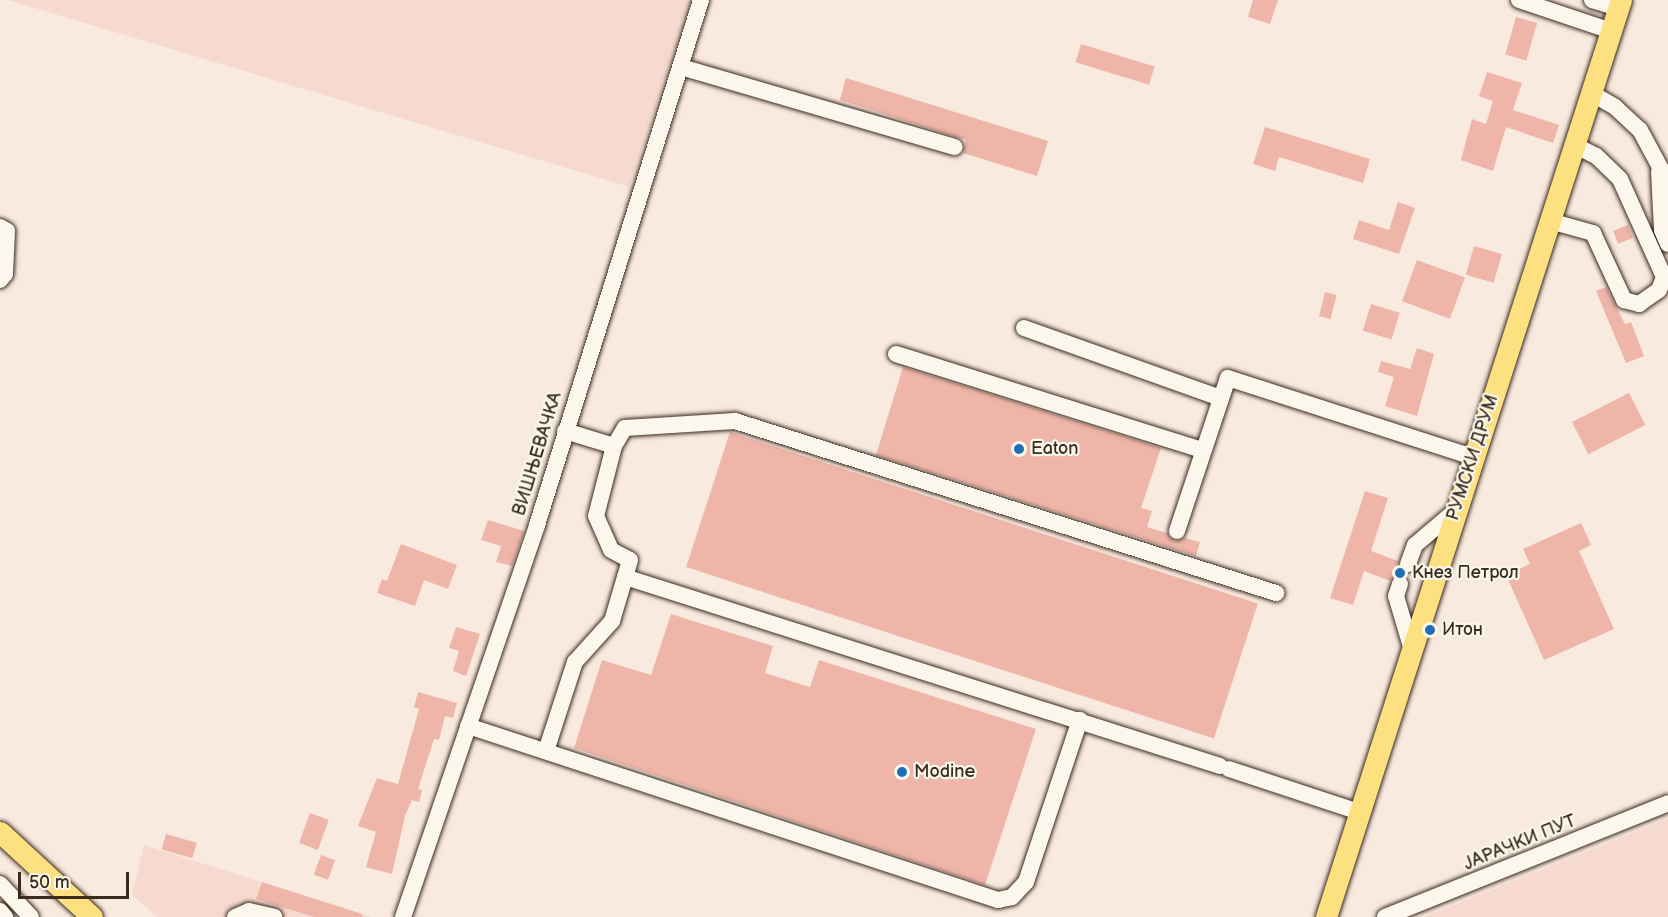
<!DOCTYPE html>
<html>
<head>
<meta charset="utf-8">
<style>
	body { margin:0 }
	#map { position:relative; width:1668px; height:917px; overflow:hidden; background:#f9eadf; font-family:"Balsamiq Sans",sans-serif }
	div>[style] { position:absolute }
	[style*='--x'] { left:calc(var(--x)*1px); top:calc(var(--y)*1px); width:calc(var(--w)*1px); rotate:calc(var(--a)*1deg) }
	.built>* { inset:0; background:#f6dacf }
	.building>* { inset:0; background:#efb5a9; transform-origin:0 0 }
	.roads { filter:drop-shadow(0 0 2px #3b2a1e) drop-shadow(0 0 2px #3b2a1e) }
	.minor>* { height:16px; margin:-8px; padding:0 8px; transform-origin:8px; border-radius:8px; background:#fbf7ec }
	.major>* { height:21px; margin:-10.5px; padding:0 10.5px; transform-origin:10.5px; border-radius:10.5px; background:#fde080 }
	.dots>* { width:16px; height:16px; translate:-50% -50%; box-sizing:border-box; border:3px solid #fbf7ec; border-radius:50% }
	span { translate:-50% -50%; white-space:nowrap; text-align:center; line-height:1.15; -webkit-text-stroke:4.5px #fbf7ec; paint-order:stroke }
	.poi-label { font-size:18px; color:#3b2a1e }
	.left { translate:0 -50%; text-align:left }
	.street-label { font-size:18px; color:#3b2a1e }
	.scale { position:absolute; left:18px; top:872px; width:111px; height:27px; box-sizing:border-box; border:3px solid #3b2a1e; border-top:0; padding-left:8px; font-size:18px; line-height:21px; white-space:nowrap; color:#3b2a1e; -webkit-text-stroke:4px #fbf7ec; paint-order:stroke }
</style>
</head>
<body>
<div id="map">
	<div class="built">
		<i style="clip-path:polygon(8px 0,690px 0,630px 187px)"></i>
		<i style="clip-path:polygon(1668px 819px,1668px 917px,1425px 917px)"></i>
		<i style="clip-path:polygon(144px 845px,372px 917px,157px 917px,132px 895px)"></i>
	</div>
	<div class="building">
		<i style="clip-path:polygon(1253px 0,1278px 0,1270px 24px,1248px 17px)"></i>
		<i style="left:1516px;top:17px;width:22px;height:39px;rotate:16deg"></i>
		<i style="left:1081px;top:44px;width:77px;height:19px;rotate:17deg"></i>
		<i style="clip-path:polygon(1487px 72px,1522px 83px,1513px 110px,1559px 125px,1553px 143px,1506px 127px,1493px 171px,1461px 160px,1472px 119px,1486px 124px,1493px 101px,1479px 96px)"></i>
		<i style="clip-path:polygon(846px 78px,1048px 141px,1037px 176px,963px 153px,966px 140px,840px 100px)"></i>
		<i style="clip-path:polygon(1265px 127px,1370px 159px,1363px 183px,1279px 157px,1275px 171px,1253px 164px)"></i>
		<i style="clip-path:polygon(1398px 202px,1415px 208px,1399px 254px,1353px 239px,1359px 220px,1389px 230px)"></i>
		<i style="left:1628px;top:225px;width:14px;height:16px;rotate:69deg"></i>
		<i style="left:1474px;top:246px;width:29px;height:30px;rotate:16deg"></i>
		<i style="left:1417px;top:260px;width:51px;height:44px;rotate:20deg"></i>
		<i style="clip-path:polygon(1606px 287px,1625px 324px,1631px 322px,1644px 356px,1626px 363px,1596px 291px)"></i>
		<i style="left:1325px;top:292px;width:12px;height:25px;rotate:14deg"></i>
		<i style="left:1371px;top:304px;width:30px;height:28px;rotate:17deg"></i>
		<i style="clip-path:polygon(1417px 348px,1434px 354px,1417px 416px,1385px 406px,1394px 377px,1378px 372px,1381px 361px,1410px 369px)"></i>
		<i style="clip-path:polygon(903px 367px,1161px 448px,1141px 508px,1152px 511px,1147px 527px,1167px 533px,1174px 541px,1185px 538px,1200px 542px,1196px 556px,876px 455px)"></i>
		<i style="left:1629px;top:393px;width:36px;height:64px;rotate:63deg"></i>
		<i style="left:730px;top:432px;width:555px;height:142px;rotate:18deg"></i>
		<i style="clip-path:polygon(1365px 491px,1388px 498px,1371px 551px,1398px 561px,1400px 570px,1407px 574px,1397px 574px,1390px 581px,1364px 571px,1353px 605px,1330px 598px)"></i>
		<i style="clip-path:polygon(488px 520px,524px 531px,512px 566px,496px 562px,501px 546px,481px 540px)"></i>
		<i style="clip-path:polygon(1581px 523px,1591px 545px,1579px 551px,1614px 629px,1544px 660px,1506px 575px,1530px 564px,1523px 549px)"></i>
		<i style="clip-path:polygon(401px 544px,457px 565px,448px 589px,424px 580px,415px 606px,377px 593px,382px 579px,387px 581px)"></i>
		<i style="clip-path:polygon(671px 614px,773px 646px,765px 673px,810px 687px,819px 660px,1036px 729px,985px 885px,574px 748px,602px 660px,651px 675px)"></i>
		<i style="clip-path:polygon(456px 627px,480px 634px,466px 676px,453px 671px,459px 651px,449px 648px)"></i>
		<i style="clip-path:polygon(418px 692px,457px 703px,453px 718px,445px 716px,439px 740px,434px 739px,418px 789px,422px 790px,419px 802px,412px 800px,405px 816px,392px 874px,366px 867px,376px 832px,358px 826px,377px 778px,398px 784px,419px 709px,414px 707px)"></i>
		<i style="left:310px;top:813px;width:20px;height:32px;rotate:20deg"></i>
		<i style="left:166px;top:834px;width:32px;height:16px;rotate:16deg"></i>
		<i style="left:321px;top:855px;width:15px;height:21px;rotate:20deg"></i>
		<i style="clip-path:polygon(262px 882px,362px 914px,362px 917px,314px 917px,256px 899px)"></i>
	</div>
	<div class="roads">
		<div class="minor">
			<i style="--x:1519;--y:0;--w:97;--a:18.6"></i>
			<i style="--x:1592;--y:0;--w:27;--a:17"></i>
			<i style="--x:681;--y:67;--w:285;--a:16.3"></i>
			<i style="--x:1591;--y:93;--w:28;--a:30"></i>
			<i style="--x:1615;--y:107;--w:34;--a:43"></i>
			<i style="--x:1640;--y:130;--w:59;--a:61.7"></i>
			<i style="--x:1659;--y:171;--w:59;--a:87.1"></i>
			<i style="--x:1662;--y:230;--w:15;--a:67"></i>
			<i style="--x:1550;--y:221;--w:45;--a:15.6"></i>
			<i style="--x:1593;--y:233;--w:74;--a:65.2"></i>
			<i style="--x:1624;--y:300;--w:16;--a:15"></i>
			<i style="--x:1639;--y:304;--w:24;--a:-35"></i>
			<i style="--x:1659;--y:290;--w:14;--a:-69"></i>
			<i style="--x:1664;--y:277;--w:107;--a:-114.2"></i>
			<i style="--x:1620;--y:179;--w:33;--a:-136"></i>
			<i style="--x:1596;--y:156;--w:25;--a:-153"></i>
			<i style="--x:0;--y:227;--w:8;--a:30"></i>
			<i style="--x:7;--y:231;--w:43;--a:92.7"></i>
			<i style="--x:5;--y:274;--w:8;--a:130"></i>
			<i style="--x:1024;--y:328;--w:209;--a:19.6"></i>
			<i style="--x:896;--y:354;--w:322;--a:17.4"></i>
			<i style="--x:565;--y:431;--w:51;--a:17"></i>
			<i style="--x:614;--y:446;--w:72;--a:104.4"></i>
			<i style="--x:596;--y:516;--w:37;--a:66"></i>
			<i style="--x:611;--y:550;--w:21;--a:28"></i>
			<i style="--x:630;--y:560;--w:18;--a:106"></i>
			<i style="--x:614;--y:446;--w:21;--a:-59"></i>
			<i style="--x:625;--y:428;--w:110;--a:-3.6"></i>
			<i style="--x:735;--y:421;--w:568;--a:17.64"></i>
			<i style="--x:1177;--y:531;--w:161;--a:-71.6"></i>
			<i style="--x:1228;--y:378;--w:257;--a:17.9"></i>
			<i style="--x:1408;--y:564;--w:20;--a:-70"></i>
			<i style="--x:1415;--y:545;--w:52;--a:-40.4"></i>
			<i style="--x:1400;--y:584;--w:13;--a:108"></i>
			<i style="--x:1396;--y:596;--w:56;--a:73.5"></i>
			<i style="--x:468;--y:726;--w:558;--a:18.18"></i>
			<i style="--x:998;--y:900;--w:14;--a:-12"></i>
			<i style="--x:1012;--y:897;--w:21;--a:-47"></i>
			<i style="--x:1026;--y:882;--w:171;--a:-71.6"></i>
			<i style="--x:546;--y:751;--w:94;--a:-72"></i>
			<i style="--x:575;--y:662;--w:55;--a:-47.9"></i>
			<i style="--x:612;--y:621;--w:46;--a:-73.5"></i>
			<i style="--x:625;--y:577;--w:624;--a:17.62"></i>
			<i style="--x:1229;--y:769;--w:137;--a:18.3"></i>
			<i style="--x:0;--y:884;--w:45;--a:46.8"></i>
			<i style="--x:0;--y:911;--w:8;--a:50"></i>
			<i style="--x:235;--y:917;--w:15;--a:-23"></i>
			<i style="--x:249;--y:911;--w:26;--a:13"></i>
			<i style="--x:403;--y:917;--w:414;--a:-71.1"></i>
			<i style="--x:537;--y:525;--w:550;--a:-72.65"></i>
			<i style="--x:1385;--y:917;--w:305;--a:-21.9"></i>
		</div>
		<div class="major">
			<i style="--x:0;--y:832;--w:125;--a:42.7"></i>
			<i style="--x:1326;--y:917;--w:963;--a:-72.17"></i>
		</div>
	</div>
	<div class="dots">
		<i style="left:1019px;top:449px;background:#1f6fb2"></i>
		<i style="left:1400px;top:573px;background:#1f6fb2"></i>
		<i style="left:1430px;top:630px;background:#1f6fb2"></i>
		<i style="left:902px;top:772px;background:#1f6fb2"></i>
	</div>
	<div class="poi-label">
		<span class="left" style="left:1031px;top:449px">Eaton</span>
		<span class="left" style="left:1412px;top:573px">Кнез Петрол</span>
		<span class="left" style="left:1442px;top:630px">Итон</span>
		<span class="left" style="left:914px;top:772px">Modine</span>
	</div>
	<div class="street-label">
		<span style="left:538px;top:454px;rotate:-73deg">ВИШЊЕВАЧКА</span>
		<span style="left:1473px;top:458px;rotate:-72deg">РУМСКИ ДРУМ</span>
		<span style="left:1520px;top:843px;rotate:-22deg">ЈАРАЧКИ ПУТ</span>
	</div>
	<div class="scale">50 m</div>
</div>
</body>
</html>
